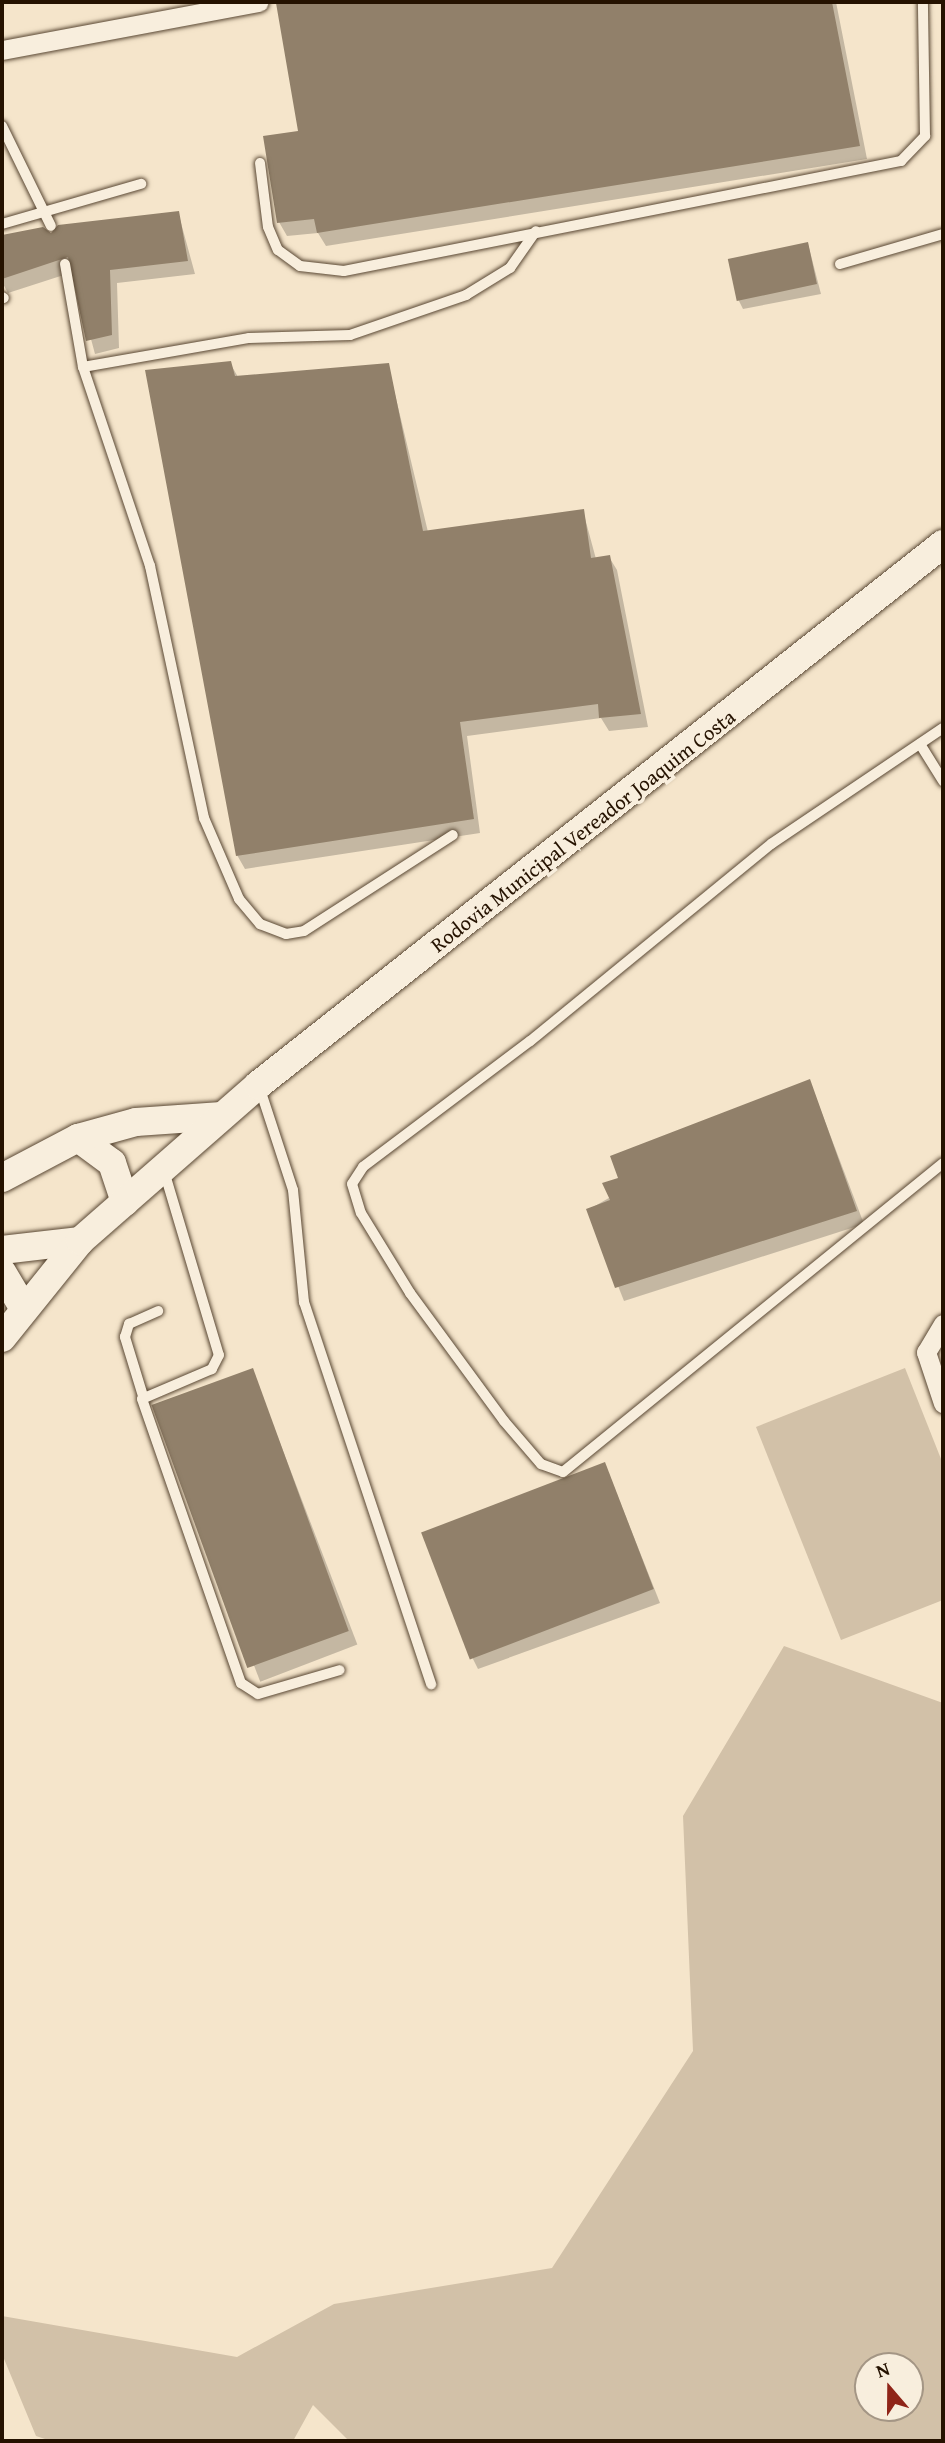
<!DOCTYPE html>
<html>
<head>
<meta charset="utf-8">
<style>
	body { margin:0 }
	#map { position:relative; width:945px; height:2443px; overflow:hidden; background:#f5e5cb; font-family:"Gentium Book Plus",serif }
	div>[style] { position:absolute }
	[style*='--x'] { left:calc(var(--x)*1px); top:calc(var(--y)*1px); width:calc(var(--w)*1px); rotate:calc(var(--a)*1deg) }
	.green>* { inset:0; background:#d2c1a8 }
	.shadow>* { inset:0; background:#0003; transform-origin:0 0 }
	.building>* { inset:0; background:#91806a; transform-origin:0 0 }
	.roads { filter:drop-shadow(0 0 2px #594733) drop-shadow(0 0 2px #594733) }
	.lane>* { height:10px; margin:-5px; padding:0 5px; transform-origin:5px; border-radius:5px; background:#f8eedd }
	.street>* { height:19px; margin:-9.5px; padding:0 9.5px; transform-origin:9.5px; border-radius:9.5px; background:#f8eedd }
	.secondary>* { height:28px; margin:-14px; padding:0 14px; transform-origin:14px; border-radius:14px; background:#f8eedd }
	span { translate:-50% -50%; white-space:nowrap; text-align:center; line-height:1.15; -webkit-text-stroke:7px #f8eedd; paint-order:stroke }
	.street-label { font-size:21px; color:#251200 }
	.frame { position:absolute; inset:0; border:4px solid #251200; pointer-events:none }
	.north { position:absolute; left:854px; top:2352px; width:70px; height:70px; box-sizing:border-box; background:#f8eedd; border:2px solid #a49685; border-radius:50%; rotate:340deg; font-size:19px; font-weight:700; line-height:28px; text-align:center; color:#251200 }
	.north::after { content:''; display:block; margin:auto; width:24px; height:32px; background:#8f2418; clip-path:polygon(50% 0,100% 100%,50% 72%,0 100%) }
</style>
</head>
<body>
<div id="map">
	<div class="green">
		<i style="clip-path:polygon(905px 1368px,943px 1464px,943px 1600px,841px 1640px,756px 1427px)"></i>
		<i style="clip-path:polygon(evenodd,784px 1646px,943px 1703px,943px 2441px,349px 2441px,313px 2405px,293px 2441px,51px 2441px,36px 2436px,2px 2354px,2px 2316px,237px 2357px,334px 2304px,552px 2268px,693px 2051px,683px 1816px,784px 1646px,868px 2366px,910px 2366px,910px 2408px,868px 2408px,868px 2366px)"></i>
	</div>
	<div class="shadow">
		<i style="clip-path:polygon(293px 2px,836px 2px,867px 159px,326px 246px,318px 233px,287px 236px,279px 222px,300px 132px,278px 4px)"></i>
		<i style="clip-path:polygon(178px 212px,195px 274px,117px 283px,119px 348px,95px 354px,73px 272px,8px 293px,2px 282px,2px 237px,43px 229px,51px 236px)"></i>
		<i style="clip-path:polygon(808px 244px,821px 294px,743px 309px,738px 299px)"></i>
		<i style="clip-path:polygon(230px 363px,238px 377px,388px 365px,428px 532px,583px 511px,596px 559px,609px 557px,617px 570px,648px 727px,609px 731px,601px 718px,467px 736px,480px 833px,245px 869px,237px 855px)"></i>
		<i style="clip-path:polygon(810px 1082px,864px 1224px,624px 1301px,588px 1210px)"></i>
		<i style="left:252px;top:1370px;width:294px;height:104px;rotate:69deg"></i>
		<i style="clip-path:polygon(605px 1464px,660px 1603px,478px 1669px,471px 1655px)"></i>
	</div>
	<div class="building">
		<i style="clip-path:polygon(832px 2px,860px 146px,317px 233px,314px 219px,277px 223px,263px 136px,298px 131px,276px 3px)"></i>
		<i style="clip-path:polygon(179px 211px,188px 261px,110px 270px,112px 335px,86px 341px,68px 257px,2px 279px,2px 235px,43px 227px,51px 233px,58px 225px)"></i>
		<i style="left:808px;top:242px;width:43px;height:82px;rotate:78deg"></i>
		<i style="clip-path:polygon(231px 361px,235px 376px,389px 363px,423px 531px,584px 509px,591px 558px,610px 555px,641px 714px,599px 718px,598px 704px,460px 722px,474px 819px,236px 856px,145px 370px)"></i>
		<i style="clip-path:polygon(810px 1079px,857px 1211px,615px 1288px,586px 1209px,610px 1200px,602px 1183px,618px 1178px,610px 1156px)"></i>
		<i style="left:253px;top:1368px;width:280px;height:108px;rotate:70deg"></i>
		<i style="left:605px;top:1462px;width:136px;height:197px;rotate:69deg"></i>
	</div>
	<div class="roads">
		<div class="lane">
			<i style="--x:2;--y:126;--w:111;--a:63.9"></i>
			<i style="--x:260;--y:163;--w:64;--a:82.9"></i>
			<i style="--x:268;--y:227;--w:25;--a:67"></i>
			<i style="--x:278;--y:250;--w:27;--a:36"></i>
			<i style="--x:300;--y:266;--w:44;--a:6.5"></i>
			<i style="--x:344;--y:271;--w:568;--a:-11.17"></i>
			<i style="--x:901;--y:161;--w:35;--a:-46"></i>
			<i style="--x:925;--y:136;--w:134;--a:-90.9"></i>
			<i style="--x:2;--y:224;--w:145;--a:-16.1"></i>
			<i style="--x:65;--y:264;--w:105;--a:80.1"></i>
			<i style="--x:83;--y:367;--w:210;--a:71.4"></i>
			<i style="--x:150;--y:566;--w:258;--a:77.9"></i>
			<i style="--x:204;--y:818;--w:88;--a:66.6"></i>
			<i style="--x:239;--y:899;--w:33;--a:50"></i>
			<i style="--x:260;--y:924;--w:28;--a:21"></i>
			<i style="--x:286;--y:934;--w:18;--a:-9"></i>
			<i style="--x:304;--y:931;--w:177;--a:-32.8"></i>
			<i style="--x:840;--y:264;--w:107;--a:-16.2"></i>
			<i style="--x:2;--y:297;--w:2;--a:27"></i>
			<i style="--x:83;--y:367;--w:169;--a:-9.9"></i>
			<i style="--x:249;--y:338;--w:101;--a:-1.7"></i>
			<i style="--x:350;--y:335;--w:123;--a:-19"></i>
			<i style="--x:466;--y:295;--w:52;--a:-31.5"></i>
			<i style="--x:510;--y:268;--w:45;--a:-54.9"></i>
			<i style="--x:943;--y:728;--w:207;--a:146"></i>
			<i style="--x:771;--y:844;--w:311;--a:140.7"></i>
			<i style="--x:530;--y:1041;--w:209;--a:143"></i>
			<i style="--x:363;--y:1167;--w:20;--a:123"></i>
			<i style="--x:352;--y:1184;--w:30;--a:73"></i>
			<i style="--x:361;--y:1213;--w:94;--a:58.5"></i>
			<i style="--x:410;--y:1293;--w:159;--a:53.7"></i>
			<i style="--x:504;--y:1421;--w:57;--a:49.3"></i>
			<i style="--x:541;--y:1464;--w:23;--a:20"></i>
			<i style="--x:563;--y:1472;--w:490;--a:-39.1"></i>
			<i style="--x:920;--y:744;--w:44;--a:58.1"></i>
			<i style="--x:260;--y:1089;--w:106;--a:71.9"></i>
			<i style="--x:293;--y:1190;--w:113;--a:84.4"></i>
			<i style="--x:304;--y:1302;--w:403;--a:71.6"></i>
			<i style="--x:164;--y:1171;--w:192;--a:73.4"></i>
			<i style="--x:219;--y:1355;--w:16;--a:117"></i>
			<i style="--x:212;--y:1369;--w:76;--a:156.8"></i>
			<i style="--x:142;--y:1399;--w:301;--a:70.8"></i>
			<i style="--x:241;--y:1683;--w:20;--a:33"></i>
			<i style="--x:258;--y:1694;--w:85;--a:-16.3"></i>
			<i style="--x:143;--y:1396;--w:62;--a:-107"></i>
			<i style="--x:125;--y:1337;--w:14;--a:-73"></i>
			<i style="--x:129;--y:1324;--w:32;--a:-24"></i>
		</div>
		<div class="street">
			<i style="--x:2;--y:50;--w:261;--a:-10.6"></i>
			<i style="--x:943;--y:1324;--w:33;--a:121"></i>
			<i style="--x:926;--y:1352;--w:54;--a:71.6"></i>
		</div>
		<div class="secondary">
			<i style="--x:78;--y:1138;--w:42;--a:36.3"></i>
			<i style="--x:112;--y:1163;--w:41;--a:71.6"></i>
			<i style="--x:2;--y:1178;--w:86;--a:-27.8"></i>
			<i style="--x:78;--y:1138;--w:60;--a:-15.4"></i>
			<i style="--x:136;--y:1122;--w:86;--a:-4"></i>
			<i style="--x:2;--y:1250;--w:79;--a:-6.6"></i>
			<i style="--x:2;--y:1272;--w:43;--a:59.3"></i>
			<i style="--x:2;--y:1338;--w:124;--a:-51.2"></i>
			<i style="--x:80;--y:1241;--w:237;--a:-41.2"></i>
			<i style="--x:258;--y:1085;--w:873;--a:-38.3"></i>
		</div>
	</div>
	<div class="street-label">
		<span style="left:583px;top:831px;rotate:-38deg">Rodovia Municipal Vereador Joaquim Costa</span>
	</div>
	<div class="frame"></div>
	<div class="north">N</div>
</div>
</body>
</html>
